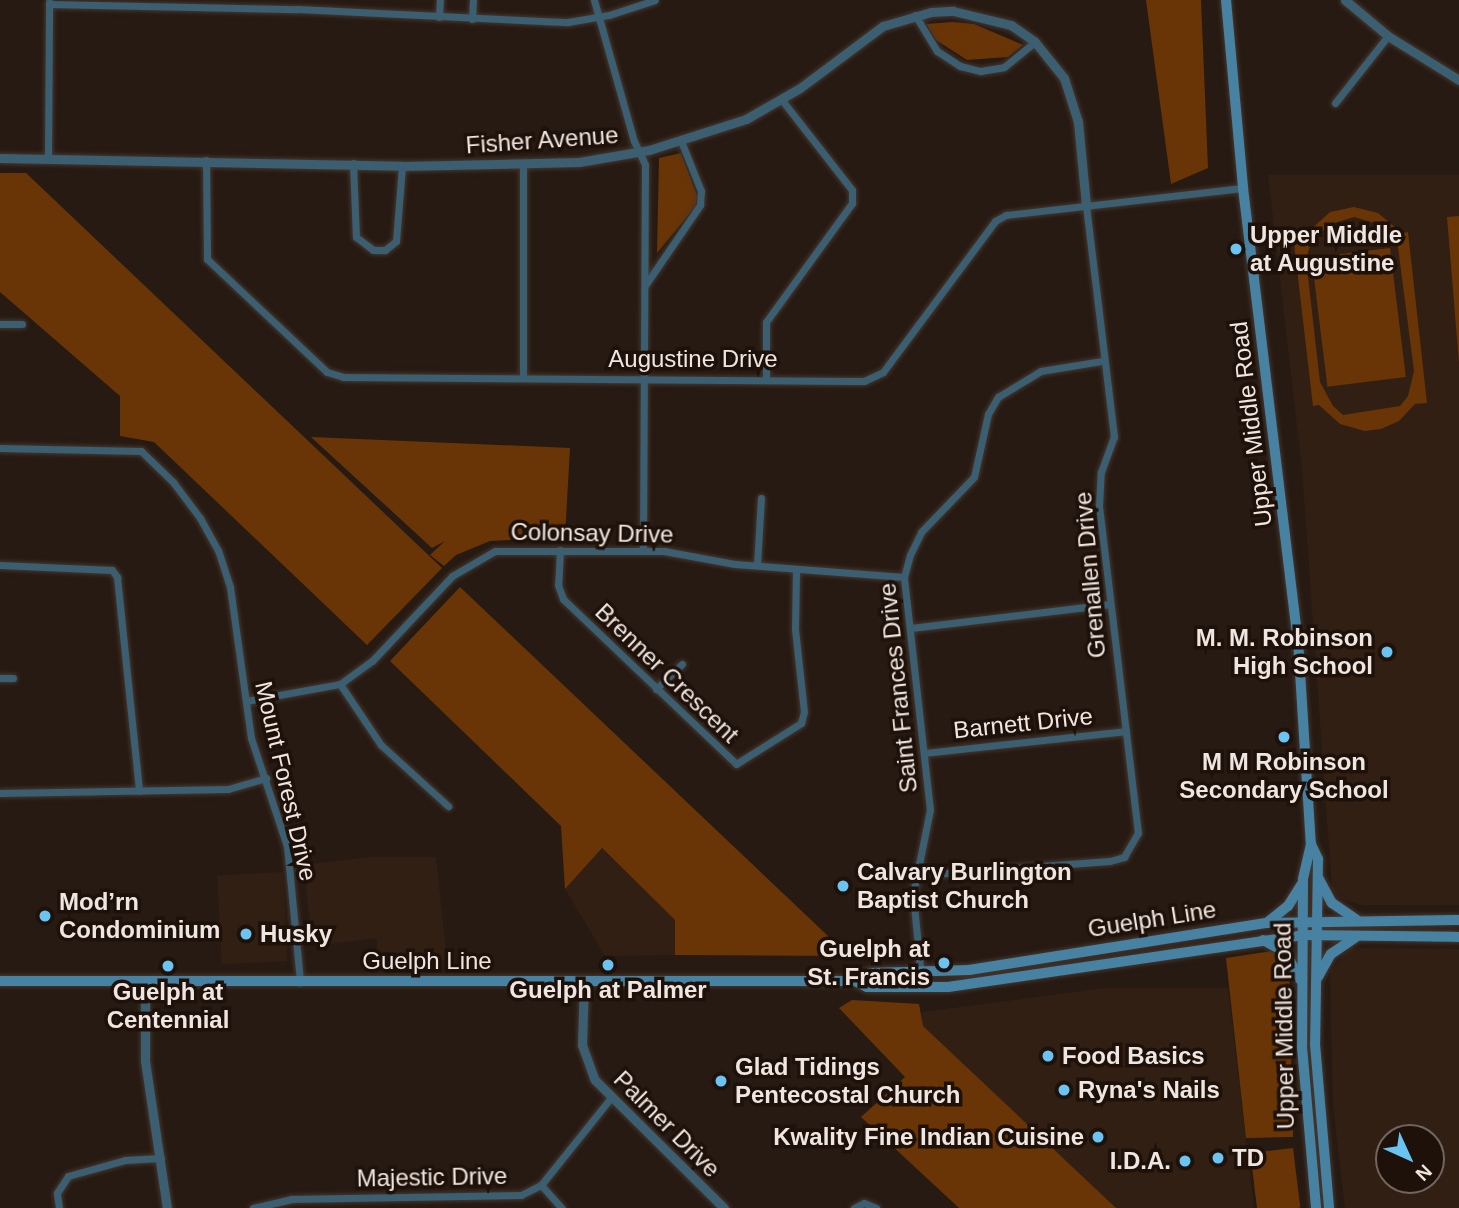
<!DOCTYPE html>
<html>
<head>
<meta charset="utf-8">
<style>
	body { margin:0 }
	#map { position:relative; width:1459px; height:1208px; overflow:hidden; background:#271a12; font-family:Helvetica,sans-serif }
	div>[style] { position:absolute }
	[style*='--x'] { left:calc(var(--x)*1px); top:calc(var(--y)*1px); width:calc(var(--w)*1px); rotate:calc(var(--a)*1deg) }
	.built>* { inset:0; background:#311f13; transform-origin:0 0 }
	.green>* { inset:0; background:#6a3506; transform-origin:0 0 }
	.roads { filter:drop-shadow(0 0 2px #43372f) drop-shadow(0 0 2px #43372f) }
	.minor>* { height:7px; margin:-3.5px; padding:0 3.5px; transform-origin:3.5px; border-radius:3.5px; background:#3b5e71 }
	.tertiary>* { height:9px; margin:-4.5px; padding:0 4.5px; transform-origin:4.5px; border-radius:4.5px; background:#3b5e71 }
	.secondary>* { height:10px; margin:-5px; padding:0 5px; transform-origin:5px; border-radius:5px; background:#4882a2 }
	.dots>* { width:19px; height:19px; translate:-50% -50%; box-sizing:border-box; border:4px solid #1d1109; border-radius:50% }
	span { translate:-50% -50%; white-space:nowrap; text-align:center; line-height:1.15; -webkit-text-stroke:7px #1d1109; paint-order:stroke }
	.street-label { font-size:24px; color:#f0e6e1 }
	.poi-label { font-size:24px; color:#f0e6e1; font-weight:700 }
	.left { translate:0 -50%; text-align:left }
	.right { translate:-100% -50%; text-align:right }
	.north { position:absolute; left:1375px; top:1124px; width:70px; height:70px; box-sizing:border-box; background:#1d1109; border:2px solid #71665f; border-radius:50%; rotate:135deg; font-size:19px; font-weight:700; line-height:28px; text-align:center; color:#f0e6e1 }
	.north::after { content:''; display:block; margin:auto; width:24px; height:32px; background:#6bc3f2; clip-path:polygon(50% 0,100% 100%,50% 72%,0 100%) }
</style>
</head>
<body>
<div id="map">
	<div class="built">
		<i style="clip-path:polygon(1268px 175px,1459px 175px,1459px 905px,1361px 905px,1339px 898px,1332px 889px,1302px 469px)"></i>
		<i style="clip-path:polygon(601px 848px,675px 920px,675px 955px,605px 956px,565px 889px)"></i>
		<i style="clip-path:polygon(368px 857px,436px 857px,447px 960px,377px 962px,377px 938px,313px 946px,303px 865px)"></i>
		<i style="left:283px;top:872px;width:89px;height:66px;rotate:87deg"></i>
		<i style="clip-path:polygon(evenodd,1350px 948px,1459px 949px,1459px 1208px,1345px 1208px,1333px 1106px,1330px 971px,1350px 948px,1389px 1138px,1431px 1138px,1431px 1180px,1389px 1180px,1389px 1138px)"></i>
		<i style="clip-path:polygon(1105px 988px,1228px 988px,1254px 1208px,1116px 1208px,922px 1026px,922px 1012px)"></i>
	</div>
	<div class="green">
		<i style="clip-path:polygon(1146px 0,1201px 0,1208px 168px,1171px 184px)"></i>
		<i style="clip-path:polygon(953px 22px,974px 24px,1023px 45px,1008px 57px,967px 60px,936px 40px,926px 24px)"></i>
		<i style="clip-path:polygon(681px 153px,697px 195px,696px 206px,657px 253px,659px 158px)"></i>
		<i style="clip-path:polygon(0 173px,26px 173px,442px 568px,367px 645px,154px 442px,120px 436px,120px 396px,0 292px)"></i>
		<i style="clip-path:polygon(evenodd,1354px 207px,1378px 213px,1402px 233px,1408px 232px,1427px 403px,1415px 404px,1399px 421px,1381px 429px,1365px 431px,1340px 424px,1319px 405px,1313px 406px,1293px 235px,1306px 234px,1330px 212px,1354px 207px,1354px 217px,1381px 225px,1398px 247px,1414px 371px,1408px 396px,1400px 406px,1343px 415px,1333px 406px,1320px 382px,1306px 259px,1310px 246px,1328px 225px,1354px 217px)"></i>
		<i style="clip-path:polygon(1459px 216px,1459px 363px,1447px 217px)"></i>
		<i style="left:1390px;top:248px;width:130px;height:79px;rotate:83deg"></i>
		<i style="clip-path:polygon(311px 437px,570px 448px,565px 537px,490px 541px,456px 555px,444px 566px,430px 555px,445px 541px,432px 548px)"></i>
		<i style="clip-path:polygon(460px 587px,789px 899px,849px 956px,675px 955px,675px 920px,602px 848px,565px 889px,561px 826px,390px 661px)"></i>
		<i style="clip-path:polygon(1272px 951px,1289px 967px,1293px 1137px,1246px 1138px,1226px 958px)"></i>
		<i style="clip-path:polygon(852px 1000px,919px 1004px,923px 1026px,1116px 1208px,959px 1208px,861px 1117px,905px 1077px,839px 1008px)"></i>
		<i style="left:1293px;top:1148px;width:60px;height:43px;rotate:83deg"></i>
	</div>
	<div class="roads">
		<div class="minor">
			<i style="--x:594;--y:0;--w:147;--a:74.2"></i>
			<i style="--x:634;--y:141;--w:26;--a:65"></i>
			<i style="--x:645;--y:165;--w:385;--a:90.3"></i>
			<i style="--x:49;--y:4;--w:249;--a:1.2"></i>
			<i style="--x:298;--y:9;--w:270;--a:2.8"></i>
			<i style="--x:568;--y:22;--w:42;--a:-9.7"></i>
			<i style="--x:609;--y:15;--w:48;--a:-18.1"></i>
			<i style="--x:915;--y:15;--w:42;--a:58.6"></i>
			<i style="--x:937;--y:51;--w:27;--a:33"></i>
			<i style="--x:960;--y:66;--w:21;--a:14"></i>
			<i style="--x:980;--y:71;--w:24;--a:-9"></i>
			<i style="--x:1004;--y:67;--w:40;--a:-39"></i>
			<i style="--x:439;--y:17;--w:17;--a:-87"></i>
			<i style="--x:472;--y:19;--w:19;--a:-87"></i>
			<i style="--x:1335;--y:103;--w:85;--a:-51.7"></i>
			<i style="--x:48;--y:159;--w:157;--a:-89.6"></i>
			<i style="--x:206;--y:160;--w:99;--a:89.4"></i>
			<i style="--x:207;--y:259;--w:165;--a:43.3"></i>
			<i style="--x:327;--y:372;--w:17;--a:17"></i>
			<i style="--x:343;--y:377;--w:521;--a:0.44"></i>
			<i style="--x:864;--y:381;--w:21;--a:-25"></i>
			<i style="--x:883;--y:372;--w:188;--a:-53.4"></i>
			<i style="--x:995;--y:221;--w:13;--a:-29"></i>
			<i style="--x:1006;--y:215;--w:239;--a:-6.5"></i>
			<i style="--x:353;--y:163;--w:74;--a:87.7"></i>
			<i style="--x:356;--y:237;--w:21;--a:37"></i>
			<i style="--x:373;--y:250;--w:12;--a:0"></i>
			<i style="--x:385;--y:250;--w:14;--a:-39"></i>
			<i style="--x:396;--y:241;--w:75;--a:-85.4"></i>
			<i style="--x:523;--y:164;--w:213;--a:90"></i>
			<i style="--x:646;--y:284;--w:96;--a:-55.6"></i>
			<i style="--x:700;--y:205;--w:14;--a:-86"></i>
			<i style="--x:701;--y:191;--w:54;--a:-111.8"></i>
			<i style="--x:0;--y:324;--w:22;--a:0"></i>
			<i style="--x:766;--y:378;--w:56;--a:-90"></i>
			<i style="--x:766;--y:322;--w:147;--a:-54.1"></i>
			<i style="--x:852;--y:203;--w:13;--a:-90"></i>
			<i style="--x:852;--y:190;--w:114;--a:-127.9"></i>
			<i style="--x:0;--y:448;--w:141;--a:1.2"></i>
			<i style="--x:141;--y:451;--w:45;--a:44.1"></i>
			<i style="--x:173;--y:482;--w:45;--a:53.1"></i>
			<i style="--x:200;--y:518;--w:37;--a:61"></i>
			<i style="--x:218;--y:550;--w:39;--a:72"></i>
			<i style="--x:230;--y:587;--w:152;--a:82.1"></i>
			<i style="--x:251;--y:738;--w:114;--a:71.6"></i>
			<i style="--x:287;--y:846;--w:137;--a:84.5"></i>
			<i style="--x:560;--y:550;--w:35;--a:93"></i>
			<i style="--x:558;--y:585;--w:15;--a:70"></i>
			<i style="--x:563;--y:599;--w:239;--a:43.6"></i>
			<i style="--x:736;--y:764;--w:77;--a:-32.2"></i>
			<i style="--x:801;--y:723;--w:11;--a:-75"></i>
			<i style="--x:804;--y:712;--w:83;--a:-96.2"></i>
			<i style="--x:795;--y:629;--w:58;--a:-89"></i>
			<i style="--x:0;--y:565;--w:112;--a:2.6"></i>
			<i style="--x:112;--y:570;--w:9;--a:54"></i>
			<i style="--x:117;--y:577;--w:215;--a:84.1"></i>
			<i style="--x:757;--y:565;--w:67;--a:-86.6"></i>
			<i style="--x:910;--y:628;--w:201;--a:-6.8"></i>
			<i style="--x:0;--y:678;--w:13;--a:0"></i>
			<i style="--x:340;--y:684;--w:73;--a:56.1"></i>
			<i style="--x:381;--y:745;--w:91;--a:42.3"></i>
			<i style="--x:656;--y:689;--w:36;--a:-44"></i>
			<i style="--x:246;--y:701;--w:96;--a:-10.3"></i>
			<i style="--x:340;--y:684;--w:39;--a:-36"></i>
			<i style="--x:372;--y:661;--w:117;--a:-46.7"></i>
			<i style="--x:452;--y:576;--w:50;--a:-30.2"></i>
			<i style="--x:495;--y:551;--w:169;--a:0"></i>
			<i style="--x:664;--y:551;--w:72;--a:10.4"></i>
			<i style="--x:735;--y:564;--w:169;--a:4.4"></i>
			<i style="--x:924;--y:753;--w:203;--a:-6.2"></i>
			<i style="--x:0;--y:793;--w:228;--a:-1"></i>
			<i style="--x:228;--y:789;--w:40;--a:-16"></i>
			<i style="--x:917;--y:868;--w:29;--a:10"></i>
			<i style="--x:946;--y:873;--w:164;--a:-4.2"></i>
			<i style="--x:1110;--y:861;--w:15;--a:-16"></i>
			<i style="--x:1124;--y:857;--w:28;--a:-60"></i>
			<i style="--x:1138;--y:833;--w:329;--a:-96.8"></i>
			<i style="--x:1099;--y:506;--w:34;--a:-87"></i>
			<i style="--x:1101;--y:472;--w:37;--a:-70"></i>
			<i style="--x:1114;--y:437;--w:234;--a:-96.9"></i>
			<i style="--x:922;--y:988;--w:94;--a:-95.5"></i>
			<i style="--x:913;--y:894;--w:86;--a:-78.6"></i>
			<i style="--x:930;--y:810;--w:234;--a:-96.4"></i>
			<i style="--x:904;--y:577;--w:23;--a:-75"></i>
			<i style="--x:910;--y:555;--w:25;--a:-64"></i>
			<i style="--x:921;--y:532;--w:76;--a:-46.1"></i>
			<i style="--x:974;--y:477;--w:65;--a:-77.5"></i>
			<i style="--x:988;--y:414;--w:20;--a:-60"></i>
			<i style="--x:998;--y:397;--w:50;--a:-31.2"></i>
			<i style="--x:1041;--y:371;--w:62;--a:-9.3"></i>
			<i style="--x:541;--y:1185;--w:31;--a:48"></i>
			<i style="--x:59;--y:1208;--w:15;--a:-98"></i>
			<i style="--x:57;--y:1193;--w:20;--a:-57"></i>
			<i style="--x:68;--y:1176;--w:59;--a:-15.7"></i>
			<i style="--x:125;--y:1160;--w:36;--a:-3"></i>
			<i style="--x:253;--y:1208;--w:39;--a:-13"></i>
			<i style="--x:291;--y:1199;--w:230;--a:-1"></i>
			<i style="--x:521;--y:1195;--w:22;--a:-27"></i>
			<i style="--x:541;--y:1185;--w:110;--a:-51.3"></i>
			<i style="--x:854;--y:1208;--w:11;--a:-27"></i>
			<i style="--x:864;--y:1203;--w:13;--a:23"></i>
		</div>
		<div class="tertiary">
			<i style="--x:1345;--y:0;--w:56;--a:39.9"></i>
			<i style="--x:1388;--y:36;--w:84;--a:31.8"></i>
			<i style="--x:0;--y:158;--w:402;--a:1.1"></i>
			<i style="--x:402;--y:166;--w:177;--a:-1.3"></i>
			<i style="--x:579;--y:162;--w:71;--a:-9.7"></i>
			<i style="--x:649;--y:150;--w:102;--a:-17.7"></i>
			<i style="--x:746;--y:119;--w:62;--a:-29.9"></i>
			<i style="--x:800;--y:88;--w:104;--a:-36.8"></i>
			<i style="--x:883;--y:26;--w:50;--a:-16.3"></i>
			<i style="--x:931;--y:12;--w:22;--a:-3"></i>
			<i style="--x:953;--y:11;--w:60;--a:13.6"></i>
			<i style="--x:1011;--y:25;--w:29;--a:35"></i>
			<i style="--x:1035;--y:42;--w:46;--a:51.1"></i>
			<i style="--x:1064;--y:78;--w:46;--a:72.3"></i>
			<i style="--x:1078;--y:122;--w:83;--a:84.5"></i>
			<i style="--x:145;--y:981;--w:80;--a:90"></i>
			<i style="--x:145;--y:1061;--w:149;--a:81.5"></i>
			<i style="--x:584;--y:981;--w:64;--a:91.8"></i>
			<i style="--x:582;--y:1045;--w:37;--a:70"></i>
			<i style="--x:595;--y:1080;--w:182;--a:44.8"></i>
		</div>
		<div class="secondary">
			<i style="--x:1226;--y:0;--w:189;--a:84.8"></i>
			<i style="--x:1243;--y:188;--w:455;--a:83.1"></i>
			<i style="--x:1298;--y:640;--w:204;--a:86.4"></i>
			<i style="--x:1311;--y:844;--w:17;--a:65"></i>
			<i style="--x:1318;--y:859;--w:185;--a:90.9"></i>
			<i style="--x:1315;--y:1044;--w:165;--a:85.1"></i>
			<i style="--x:1311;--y:844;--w:36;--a:103"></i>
			<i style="--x:1303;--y:879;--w:168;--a:90.3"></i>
			<i style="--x:1302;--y:1047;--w:162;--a:85"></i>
			<i style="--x:1319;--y:879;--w:27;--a:62"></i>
			<i style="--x:1332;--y:903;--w:30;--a:34"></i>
			<i style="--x:1268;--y:922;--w:26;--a:-39"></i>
			<i style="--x:1288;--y:906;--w:25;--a:-58"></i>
			<i style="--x:1263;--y:940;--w:26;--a:29"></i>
			<i style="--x:1286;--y:953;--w:30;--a:62"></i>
			<i style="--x:1318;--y:977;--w:26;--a:-61"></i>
			<i style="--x:1331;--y:954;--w:30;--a:-34"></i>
			<i style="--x:0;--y:981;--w:855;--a:0"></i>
			<i style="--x:855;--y:981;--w:17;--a:-28"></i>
			<i style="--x:870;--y:973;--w:99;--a:-1.7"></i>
			<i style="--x:969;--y:970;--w:302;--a:-9"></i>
			<i style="--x:1267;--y:923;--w:192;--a:-0.9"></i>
			<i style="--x:855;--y:981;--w:13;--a:27"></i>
			<i style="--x:867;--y:987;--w:81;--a:0"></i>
			<i style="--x:948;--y:987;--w:359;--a:-8.3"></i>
			<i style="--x:1303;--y:935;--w:156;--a:0.7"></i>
		</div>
	</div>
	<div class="dots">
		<i style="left:1236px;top:249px;background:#6bc3f2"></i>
		<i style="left:1387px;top:652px;background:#6bc3f2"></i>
		<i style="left:1284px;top:737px;background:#6bc3f2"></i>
		<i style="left:843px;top:886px;background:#6bc3f2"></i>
		<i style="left:45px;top:916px;background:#6bc3f2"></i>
		<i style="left:246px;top:934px;background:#6bc3f2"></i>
		<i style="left:944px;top:963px;background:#6bc3f2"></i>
		<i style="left:608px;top:965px;background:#6bc3f2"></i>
		<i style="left:168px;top:966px;background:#6bc3f2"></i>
		<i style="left:1048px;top:1056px;background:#6bc3f2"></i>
		<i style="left:721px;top:1081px;background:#6bc3f2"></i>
		<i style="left:1064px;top:1090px;background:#6bc3f2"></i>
		<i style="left:1098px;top:1137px;background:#6bc3f2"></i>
		<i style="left:1218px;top:1158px;background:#6bc3f2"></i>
		<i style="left:1185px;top:1161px;background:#6bc3f2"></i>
	</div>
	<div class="street-label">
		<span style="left:542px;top:140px;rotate:-4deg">Fisher Avenue</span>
		<span style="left:693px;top:359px">Augustine Drive</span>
		<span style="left:1251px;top:424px;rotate:-97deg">Upper Middle Road</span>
		<span style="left:592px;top:533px;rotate:1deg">Colonsay Drive</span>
		<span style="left:1090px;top:575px;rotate:-95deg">Grenallen Drive</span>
		<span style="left:667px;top:673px;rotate:44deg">Brenner Crescent</span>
		<span style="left:898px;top:688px;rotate:-96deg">Saint Frances Drive</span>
		<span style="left:1023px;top:723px;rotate:-6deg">Barnett Drive</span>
		<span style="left:286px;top:781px;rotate:77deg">Mount Forest Drive</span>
		<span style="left:1152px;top:919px;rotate:-9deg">Guelph Line</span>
		<span style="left:427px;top:961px">Guelph Line</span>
		<span style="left:1284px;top:1026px;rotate:-91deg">Upper Middle Road</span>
		<span style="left:667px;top:1124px;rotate:45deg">Palmer Drive</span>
		<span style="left:432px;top:1177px;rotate:-1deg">Majestic Drive</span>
	</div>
	<div class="poi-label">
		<span class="left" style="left:1250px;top:249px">Upper Middle<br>at Augustine</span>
		<span class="right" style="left:1373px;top:652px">M. M. Robinson<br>High School</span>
		<span style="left:1284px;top:776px">M M Robinson<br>Secondary School</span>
		<span class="left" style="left:857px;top:886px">Calvary Burlington<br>Baptist Church</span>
		<span class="left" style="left:59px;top:916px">Mod’rn<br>Condominium</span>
		<span class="left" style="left:260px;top:934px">Husky</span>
		<span class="right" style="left:930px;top:963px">Guelph at<br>St. Francis</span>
		<span style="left:608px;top:990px">Guelph at Palmer</span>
		<span style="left:168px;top:1006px">Guelph at<br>Centennial</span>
		<span class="left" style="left:1062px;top:1056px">Food Basics</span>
		<span class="left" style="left:735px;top:1081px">Glad Tidings<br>Pentecostal Church</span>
		<span class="left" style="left:1078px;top:1090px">Ryna's Nails</span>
		<span class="right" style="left:1084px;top:1137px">Kwality Fine Indian Cuisine</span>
		<span class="left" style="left:1232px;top:1158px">TD</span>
		<span class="right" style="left:1171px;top:1161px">I.D.A.</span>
	</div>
	<div class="north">N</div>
</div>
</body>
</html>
